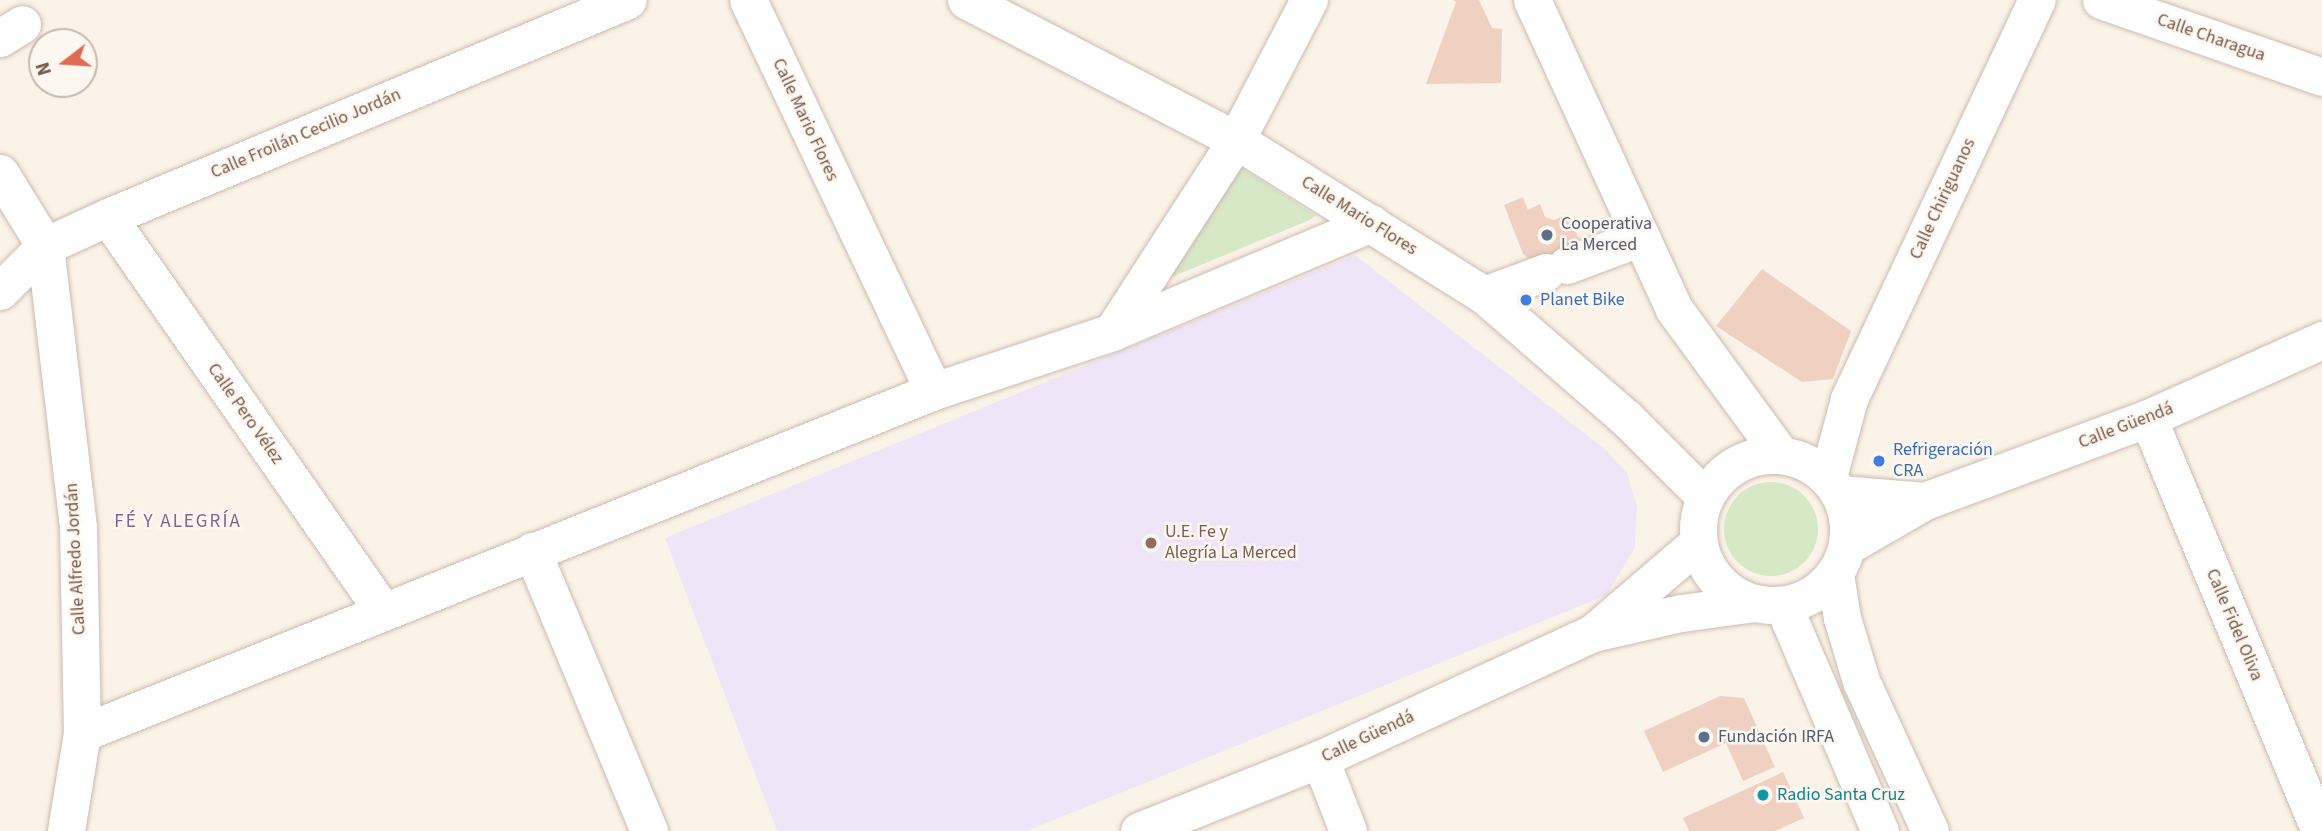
<!DOCTYPE html>
<html>
<head>
<meta charset="utf-8">
<style>
	body { margin:0 }
	#map { position:relative; width:2322px; height:831px; overflow:hidden; background:#fbf3e8; font-family:"Source Sans 3",sans-serif }
	div>[style] { position:absolute }
	[style*='--x'] { left:calc(var(--x)*1px); top:calc(var(--y)*1px); width:calc(var(--w)*1px); rotate:calc(var(--a)*1deg) }
	.education>* { inset:0; background:#f0e5f8 }
	.green>* { inset:0; background:#d7e8c7 }
	.round { border-radius:50% }
	.building>* { inset:0; background:#efd1c2 }
	.roads { filter:drop-shadow(0 0 2px #cdbaaf) drop-shadow(0 0 2px #cdbaaf) }
	.minor>* { height:37px; margin:-18.5px; padding:0 18.5px; transform-origin:18.5px; border-radius:18.5px; background:#fff }
	.minor>.ring { margin:-18.5px; padding:0; box-sizing:content-box; background:none; border:37px solid #fff; border-radius:50% }
	.dots>* { width:19px; height:19px; translate:-50% -50%; box-sizing:border-box; border:4px solid #fef7ef; border-radius:50% }
	span { translate:-50% -50%; white-space:nowrap; text-align:center; line-height:1.15; -webkit-text-stroke:5px #fef7ef; paint-order:stroke }
	.street-label { font-size:18px; color:#74594d }
	.service-label { font-size:18px; color:#4e5e75 }
	.left { translate:0 -50%; text-align:left }
	.shop-label { font-size:18px; color:#366cbe }
	.education-label { font-size:18px; color:#785e54 }
	.culture-label { font-size:18px; color:#0d838f }
	.neighbourhood-label { font-size:19px; color:#7f6690; letter-spacing:2px }
	.north { position:absolute; left:28px; top:28px; width:70px; height:70px; box-sizing:border-box; background:#fef7ef; border:2px solid #c7b8ae; border-radius:50%; rotate:253deg; font-size:19px; font-weight:700; line-height:28px; text-align:center; color:#74594d }
	.north::after { content:''; display:block; margin:auto; width:24px; height:32px; background:#de6c55; clip-path:polygon(50% 0,100% 100%,50% 72%,0 100%) }
</style>
</head>
<body>
<div id="map">
	<div class="education">
		<i style="clip-path:polygon(1355px 255px,1606px 450px,1627px 473px,1637px 506px,1635px 547px,1607px 595px,1027px 831px,777px 831px,665px 538px)"></i>
	</div>
	<div class="green">
		<i style="clip-path:polygon(1236px 164px,1315px 215px,1312px 219px,1167px 279px)"></i>
		<i class="round" style="left:1724px;top:482px;width:94px;height:94px"></i>
	</div>
	<div class="building">
		<i style="clip-path:polygon(1453px 0,1479px 0,1492px 28px,1502px 29px,1501px 83px,1426px 84px,1456px 2px)"></i>
		<i style="clip-path:polygon(1523px 197px,1528px 210px,1540px 204px,1545px 217px,1554px 220px,1568px 214px,1584px 251px,1559px 281px,1523px 254px,1504px 205px)"></i>
		<i style="clip-path:polygon(1762px 269px,1851px 331px,1833px 379px,1802px 382px,1716px 326px)"></i>
		<i style="clip-path:polygon(1720px 696px,1744px 698px,1775px 767px,1743px 781px,1726px 743px,1663px 772px,1644px 731px)"></i>
		<i style="clip-path:polygon(1783px 772px,1804px 818px,1775px 831px,1689px 831px,1683px 818px)"></i>
	</div>
	<div class="roads">
		<div class="minor">
			<i style="--x:748;--y:0;--w:433;--a:64.6"></i>
			<i style="--x:966;--y:0;--w:304;--a:27.4"></i>
			<i style="--x:1236;--y:140;--w:292;--a:32"></i>
			<i style="--x:1484;--y:295;--w:188;--a:40.9"></i>
			<i style="--x:1626;--y:418;--w:112;--a:45"></i>
			<i style="--x:1532;--y:0;--w:340;--a:65.3"></i>
			<i style="--x:1674;--y:309;--w:180;--a:53.8"></i>
			<i style="--x:2101;--y:0;--w:234;--a:19.2"></i>
			<i style="--x:0;--y:38;--w:26;--a:-32"></i>
			<i style="--x:0;--y:173;--w:86;--a:58.3"></i>
			<i style="--x:45;--y:246;--w:283;--a:83.3"></i>
			<i style="--x:78;--y:527;--w:206;--a:88.9"></i>
			<i style="--x:82;--y:733;--w:99;--a:99.3"></i>
			<i style="--x:108;--y:217;--w:479;--a:55.1"></i>
			<i style="--x:1567;--y:265;--w:79;--a:-20.7"></i>
			<i style="--x:0;--y:291;--w:64;--a:-45"></i>
			<i style="--x:45;--y:246;--w:69;--a:-24.7"></i>
			<i style="--x:108;--y:217;--w:563;--a:-22.65"></i>
			<i style="--x:1484;--y:295;--w:66;--a:-20.4"></i>
			<i style="--x:1112;--y:332;--w:229;--a:-57.1"></i>
			<i style="--x:1236;--y:140;--w:158;--a:-62.5"></i>
			<i style="--x:2148;--y:418;--w:447;--a:67.4"></i>
			<i class="ring" style="left:1698px;top:455px;width:113px;height:113px"></i>
			<i style="--x:1828;--y:477;--w:81;--a:-74.9"></i>
			<i style="--x:1849;--y:399;--w:441;--a:-64.8"></i>
			<i style="--x:1840;--y:494;--w:85;--a:4.7"></i>
			<i style="--x:1847;--y:546;--w:90;--a:-30"></i>
			<i style="--x:1925;--y:501;--w:238;--a:-20.4"></i>
			<i style="--x:2148;--y:418;--w:191;--a:-24.1"></i>
			<i style="--x:532;--y:551;--w:303;--a:67.3"></i>
			<i style="--x:1835;--y:574;--w:45;--a:81"></i>
			<i style="--x:1842;--y:618;--w:66;--a:73.2"></i>
			<i style="--x:1861;--y:681;--w:165;--a:65.3"></i>
			<i style="--x:1783;--y:605;--w:246;--a:66.8"></i>
			<i style="--x:1594;--y:632;--w:138;--a:-40.6"></i>
			<i style="--x:82;--y:733;--w:918;--a:-21.87"></i>
			<i style="--x:934;--y:391;--w:188;--a:-18.3"></i>
			<i style="--x:1112;--y:332;--w:281;--a:-22.8"></i>
			<i style="--x:1320;--y:759;--w:77;--a:68.7"></i>
			<i style="--x:1139;--y:831;--w:195;--a:-21.7"></i>
			<i style="--x:1320;--y:759;--w:301;--a:-24.8"></i>
			<i style="--x:1593;--y:633;--w:90;--a:-12.8"></i>
			<i style="--x:1681;--y:613;--w:75;--a:-7.7"></i>
		</div>
	</div>
	<div class="dots">
		<i style="left:1547px;top:235px;background:#5c6f8a"></i>
		<i style="left:1526px;top:300px;background:#3f7fe0"></i>
		<i style="left:1879px;top:461px;background:#3f7fe0"></i>
		<i style="left:1151px;top:543px;background:#8d6e63"></i>
		<i style="left:1704px;top:737px;background:#5c6f8a"></i>
		<i style="left:1763px;top:795px;background:#0f9aa8"></i>
	</div>
	<div class="street-label">
		<span style="left:2211px;top:38px;rotate:19deg">Calle Charagua</span>
		<span style="left:805px;top:120px;rotate:65deg">Calle Mario Flores</span>
		<span style="left:306px;top:134px;rotate:-23deg">Calle Froilán Cecilio Jordán</span>
		<span style="left:1943px;top:199px;rotate:-65deg">Calle Chiriguanos</span>
		<span style="left:1359px;top:216px;rotate:32deg">Calle Mario Flores</span>
		<span style="left:245px;top:414px;rotate:55deg">Calle Pero Vélez</span>
		<span style="left:2126px;top:426px;rotate:-21deg">Calle Güendá</span>
		<span style="left:76px;top:559px;rotate:-93deg">Calle Alfredo Jordán</span>
		<span style="left:2234px;top:625px;rotate:67deg">Calle Fidel Oliva</span>
		<span style="left:1368px;top:737px;rotate:-25deg">Calle Güendá</span>
	</div>
	<div class="service-label">
		<span class="left" style="left:1561px;top:235px">Cooperativa<br>La Merced</span>
		<span class="left" style="left:1718px;top:737px">Fundación IRFA</span>
	</div>
	<div class="shop-label">
		<span class="left" style="left:1540px;top:300px">Planet Bike</span>
		<span class="left" style="left:1893px;top:461px">Refrigeración<br>CRA</span>
	</div>
	<div class="education-label">
		<span class="left" style="left:1165px;top:543px">U.E. Fe y<br>Alegría La Merced</span>
	</div>
	<div class="culture-label">
		<span class="left" style="left:1777px;top:795px">Radio Santa Cruz</span>
	</div>
	<div class="neighbourhood-label">
		<span style="left:178px;top:522px">FÉ Y ALEGRÍA</span>
	</div>
	<div class="north">N</div>
</div>
</body>
</html>
